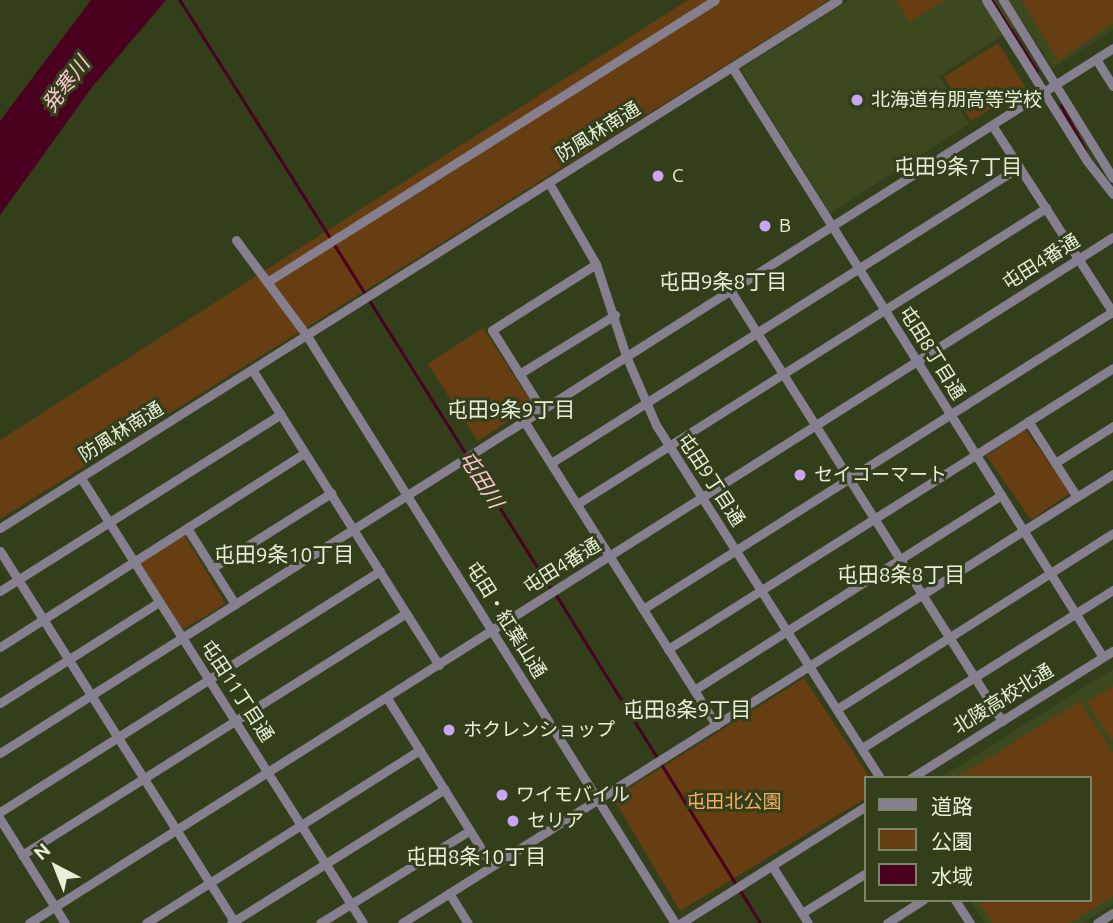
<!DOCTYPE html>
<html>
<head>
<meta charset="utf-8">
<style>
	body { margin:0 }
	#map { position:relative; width:1113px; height:923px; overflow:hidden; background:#333e1a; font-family:Ubuntu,"Noto Sans JP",sans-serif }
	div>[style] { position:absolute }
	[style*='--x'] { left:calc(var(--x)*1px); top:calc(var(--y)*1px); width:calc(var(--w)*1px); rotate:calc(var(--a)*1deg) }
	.built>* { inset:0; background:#3c491f }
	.green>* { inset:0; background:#663e12; transform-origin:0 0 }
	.water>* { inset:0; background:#49011f }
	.stream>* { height:2.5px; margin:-1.25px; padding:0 1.25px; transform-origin:1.25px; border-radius:1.25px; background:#49011f }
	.minor>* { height:9px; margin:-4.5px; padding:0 4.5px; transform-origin:4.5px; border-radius:4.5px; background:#857f90 }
	.dots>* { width:19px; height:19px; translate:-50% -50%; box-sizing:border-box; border:4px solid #333e1a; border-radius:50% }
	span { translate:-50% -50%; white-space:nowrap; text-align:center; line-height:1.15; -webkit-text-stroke:6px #333e1a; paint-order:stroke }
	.poi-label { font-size:19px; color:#e7efda }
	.left { translate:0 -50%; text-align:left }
	.street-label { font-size:19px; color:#e7efda }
	.park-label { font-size:19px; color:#f9ad63 }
	.water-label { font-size:21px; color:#fec7d3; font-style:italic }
	.neighbourhood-label { font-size:21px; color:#e7efda }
	.legend { position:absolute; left:864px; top:776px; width:228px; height:126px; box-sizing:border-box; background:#333e1a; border:2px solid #7b8567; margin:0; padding:9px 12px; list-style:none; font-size:21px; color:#e7efda }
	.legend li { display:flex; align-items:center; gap:14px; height:35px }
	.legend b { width:35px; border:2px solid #7b8567 }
	.north { position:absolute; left:21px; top:832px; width:70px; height:70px; -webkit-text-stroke:5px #333e1a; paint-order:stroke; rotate:318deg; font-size:19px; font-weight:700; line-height:28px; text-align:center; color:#e7efda }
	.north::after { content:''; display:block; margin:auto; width:24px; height:32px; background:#e7efda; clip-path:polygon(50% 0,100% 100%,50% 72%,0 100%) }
</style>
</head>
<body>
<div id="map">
	<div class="built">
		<i style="clip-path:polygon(849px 0,1113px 0,1113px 30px,1053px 68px,1023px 22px,939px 76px,969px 124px,830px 213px,741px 69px)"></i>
		<i style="clip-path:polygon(1113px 669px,1113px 904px,1083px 923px,985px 923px,970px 900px,1090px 900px,1090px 778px,940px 778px)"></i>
	</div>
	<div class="green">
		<i style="clip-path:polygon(688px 0,830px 0,0 519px,0 440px)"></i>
		<i style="clip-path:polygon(896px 0,945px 0,910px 22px)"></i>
		<i style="clip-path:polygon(1022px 0,1113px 0,1113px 23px,1058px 61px)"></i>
		<i style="left:998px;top:43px;width:52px;height:64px;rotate:58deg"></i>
		<i style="left:483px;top:328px;width:92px;height:66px;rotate:57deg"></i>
		<i style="left:1025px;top:429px;width:78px;height:47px;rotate:55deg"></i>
		<i style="left:185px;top:536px;width:79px;height:53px;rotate:59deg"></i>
		<i style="clip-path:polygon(804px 678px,870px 778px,866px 778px,866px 798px,680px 911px,613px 798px)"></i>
		<i style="clip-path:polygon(1113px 686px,1113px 738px,1111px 739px,1087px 702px)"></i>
		<i style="clip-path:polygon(1080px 701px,1113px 753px,1113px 896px,1070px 923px,992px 923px,978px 900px,1090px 900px,1090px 778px,956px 778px)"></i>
	</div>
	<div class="water">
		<i style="clip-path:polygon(91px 0,166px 0,93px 86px,0 215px,0 121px)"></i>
	</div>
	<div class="stream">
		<i style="--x:180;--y:0;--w:283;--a:57.7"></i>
		<i style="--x:992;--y:0;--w:84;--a:57.6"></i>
		<i style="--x:1061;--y:105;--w:50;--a:61.4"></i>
		<i style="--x:334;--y:244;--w:407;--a:57.8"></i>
		<i style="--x:555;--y:593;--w:344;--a:58.1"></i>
		<i style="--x:740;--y:890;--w:39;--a:58"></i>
	</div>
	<div class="minor">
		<i style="--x:986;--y:0;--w:190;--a:57.9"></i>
		<i style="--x:1087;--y:161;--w:42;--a:51.8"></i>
		<i style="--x:1003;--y:0;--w:209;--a:58.3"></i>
		<i style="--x:1096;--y:59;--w:32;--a:58"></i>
		<i style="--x:732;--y:67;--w:697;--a:57.84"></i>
		<i style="--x:992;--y:125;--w:224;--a:57.2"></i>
		<i style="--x:549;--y:183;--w:94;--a:59.9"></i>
		<i style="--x:596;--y:264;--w:97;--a:71.9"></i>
		<i style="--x:626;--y:356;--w:75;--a:66.5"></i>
		<i style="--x:656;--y:425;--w:418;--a:57.6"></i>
		<i style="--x:236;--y:240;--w:119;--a:53.5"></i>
		<i style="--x:307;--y:336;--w:693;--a:57.92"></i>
		<i style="--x:267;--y:282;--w:529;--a:-32.19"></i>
		<i style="--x:730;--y:290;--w:510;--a:57.74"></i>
		<i style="--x:253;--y:371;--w:348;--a:57.7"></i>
		<i style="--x:519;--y:374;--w:113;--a:-31.6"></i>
		<i style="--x:542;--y:410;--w:94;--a:-122"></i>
		<i style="--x:492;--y:330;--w:123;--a:-32.4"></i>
		<i style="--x:524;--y:421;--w:360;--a:57.7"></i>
		<i style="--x:1028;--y:421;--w:90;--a:57.2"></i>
		<i style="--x:551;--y:463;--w:554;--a:-32.31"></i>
		<i style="--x:1055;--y:463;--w:69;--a:-32.5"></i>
		<i style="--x:81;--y:478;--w:527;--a:57.64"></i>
		<i style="--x:577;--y:504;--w:555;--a:-32.26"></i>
		<i style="--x:0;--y:528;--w:990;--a:-32.21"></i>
		<i style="--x:187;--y:528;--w:90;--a:57.7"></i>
		<i style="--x:0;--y:551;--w:440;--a:57.7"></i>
		<i style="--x:212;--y:568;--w:141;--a:-32.2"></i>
		<i style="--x:0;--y:591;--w:332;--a:-32.2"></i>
		<i style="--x:643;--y:609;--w:555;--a:-32.34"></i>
		<i style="--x:0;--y:647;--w:361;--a:-32.5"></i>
		<i style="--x:668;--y:649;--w:526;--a:-32.27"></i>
		<i style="--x:694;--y:690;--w:364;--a:-32.4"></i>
		<i style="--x:387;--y:698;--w:198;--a:58"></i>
		<i style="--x:0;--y:703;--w:188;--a:-32.4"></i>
		<i style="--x:837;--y:709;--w:327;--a:-32.5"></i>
		<i style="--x:862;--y:748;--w:297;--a:-32.2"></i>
		<i style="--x:0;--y:753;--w:1317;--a:-32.35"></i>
		<i style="--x:911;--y:778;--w:239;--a:-32.2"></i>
		<i style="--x:0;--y:812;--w:450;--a:-32.4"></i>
		<i style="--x:0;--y:819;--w:123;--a:58"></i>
		<i style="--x:22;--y:855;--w:454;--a:-32.2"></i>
		<i style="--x:772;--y:866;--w:67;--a:57.7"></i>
		<i style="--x:449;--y:893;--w:36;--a:58"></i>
		<i style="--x:955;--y:900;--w:27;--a:57"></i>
		<i style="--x:802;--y:913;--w:75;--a:-32"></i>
		<i style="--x:29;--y:923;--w:1283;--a:-32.33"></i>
		<i style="--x:146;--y:923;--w:324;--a:-32.3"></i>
		<i style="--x:231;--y:923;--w:252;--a:-32.1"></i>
		<i style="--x:320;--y:923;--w:175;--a:-31.7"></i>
		<i style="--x:402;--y:923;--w:841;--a:-32.27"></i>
		<i style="--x:681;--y:923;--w:219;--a:-32.3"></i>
		<i style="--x:887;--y:923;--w:43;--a:-32.6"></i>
		<i style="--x:1097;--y:923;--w:19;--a:-32"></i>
	</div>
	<div class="dots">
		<i style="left:857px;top:100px;background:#c6a6f0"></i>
		<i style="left:658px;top:176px;background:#c6a6f0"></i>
		<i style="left:765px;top:226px;background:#c6a6f0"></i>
		<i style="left:800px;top:475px;background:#c6a6f0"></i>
		<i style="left:449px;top:730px;background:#c6a6f0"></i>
		<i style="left:502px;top:795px;background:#c6a6f0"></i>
		<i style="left:513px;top:821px;background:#c6a6f0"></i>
	</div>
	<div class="poi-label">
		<span class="left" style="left:871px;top:100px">北海道有朋高等学校</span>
		<span class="left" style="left:672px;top:176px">C</span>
		<span class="left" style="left:779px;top:226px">B</span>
		<span class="left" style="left:814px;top:475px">セイコーマート</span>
		<span class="left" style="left:463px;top:730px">ホクレンショップ</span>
		<span class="left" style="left:516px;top:795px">ワイモバイル</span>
		<span class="left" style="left:527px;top:821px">セリア</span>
	</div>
	<div class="street-label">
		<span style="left:598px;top:132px;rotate:-32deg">防風林南通</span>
		<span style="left:1041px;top:262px;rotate:-32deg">屯田4番通</span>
		<span style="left:932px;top:353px;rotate:58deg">屯田8丁目通</span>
		<span style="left:121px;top:432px;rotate:-32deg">防風林南通</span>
		<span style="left:711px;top:480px;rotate:57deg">屯田9丁目通</span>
		<span style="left:562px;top:566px;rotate:-32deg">屯田4番通</span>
		<span style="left:506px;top:620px;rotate:58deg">屯田・紅葉山通</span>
		<span style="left:237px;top:691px;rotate:57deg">屯田11丁目通</span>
		<span style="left:1003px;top:699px;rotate:-32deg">北陵高校北通</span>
	</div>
	<div class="park-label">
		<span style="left:734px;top:802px">屯田北公園</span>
	</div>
	<div class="water-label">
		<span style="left:65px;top:84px;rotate:-53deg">発寒川</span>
		<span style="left:482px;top:479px;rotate:58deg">屯田川</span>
	</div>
	<div class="neighbourhood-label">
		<span style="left:958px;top:166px">屯田9条7丁目</span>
		<span style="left:723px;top:281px">屯田9条8丁目</span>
		<span style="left:511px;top:409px">屯田9条9丁目</span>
		<span style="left:284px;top:554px">屯田9条10丁目</span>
		<span style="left:901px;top:574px">屯田8条8丁目</span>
		<span style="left:687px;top:709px">屯田8条9丁目</span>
		<span style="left:476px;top:856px">屯田8条10丁目</span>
	</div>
	<ul class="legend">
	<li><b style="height:9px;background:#857f90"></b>道路</li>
	<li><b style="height:19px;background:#663e12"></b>公園</li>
	<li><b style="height:19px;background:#49011f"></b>水域</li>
	</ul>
	<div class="north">N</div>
</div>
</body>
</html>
